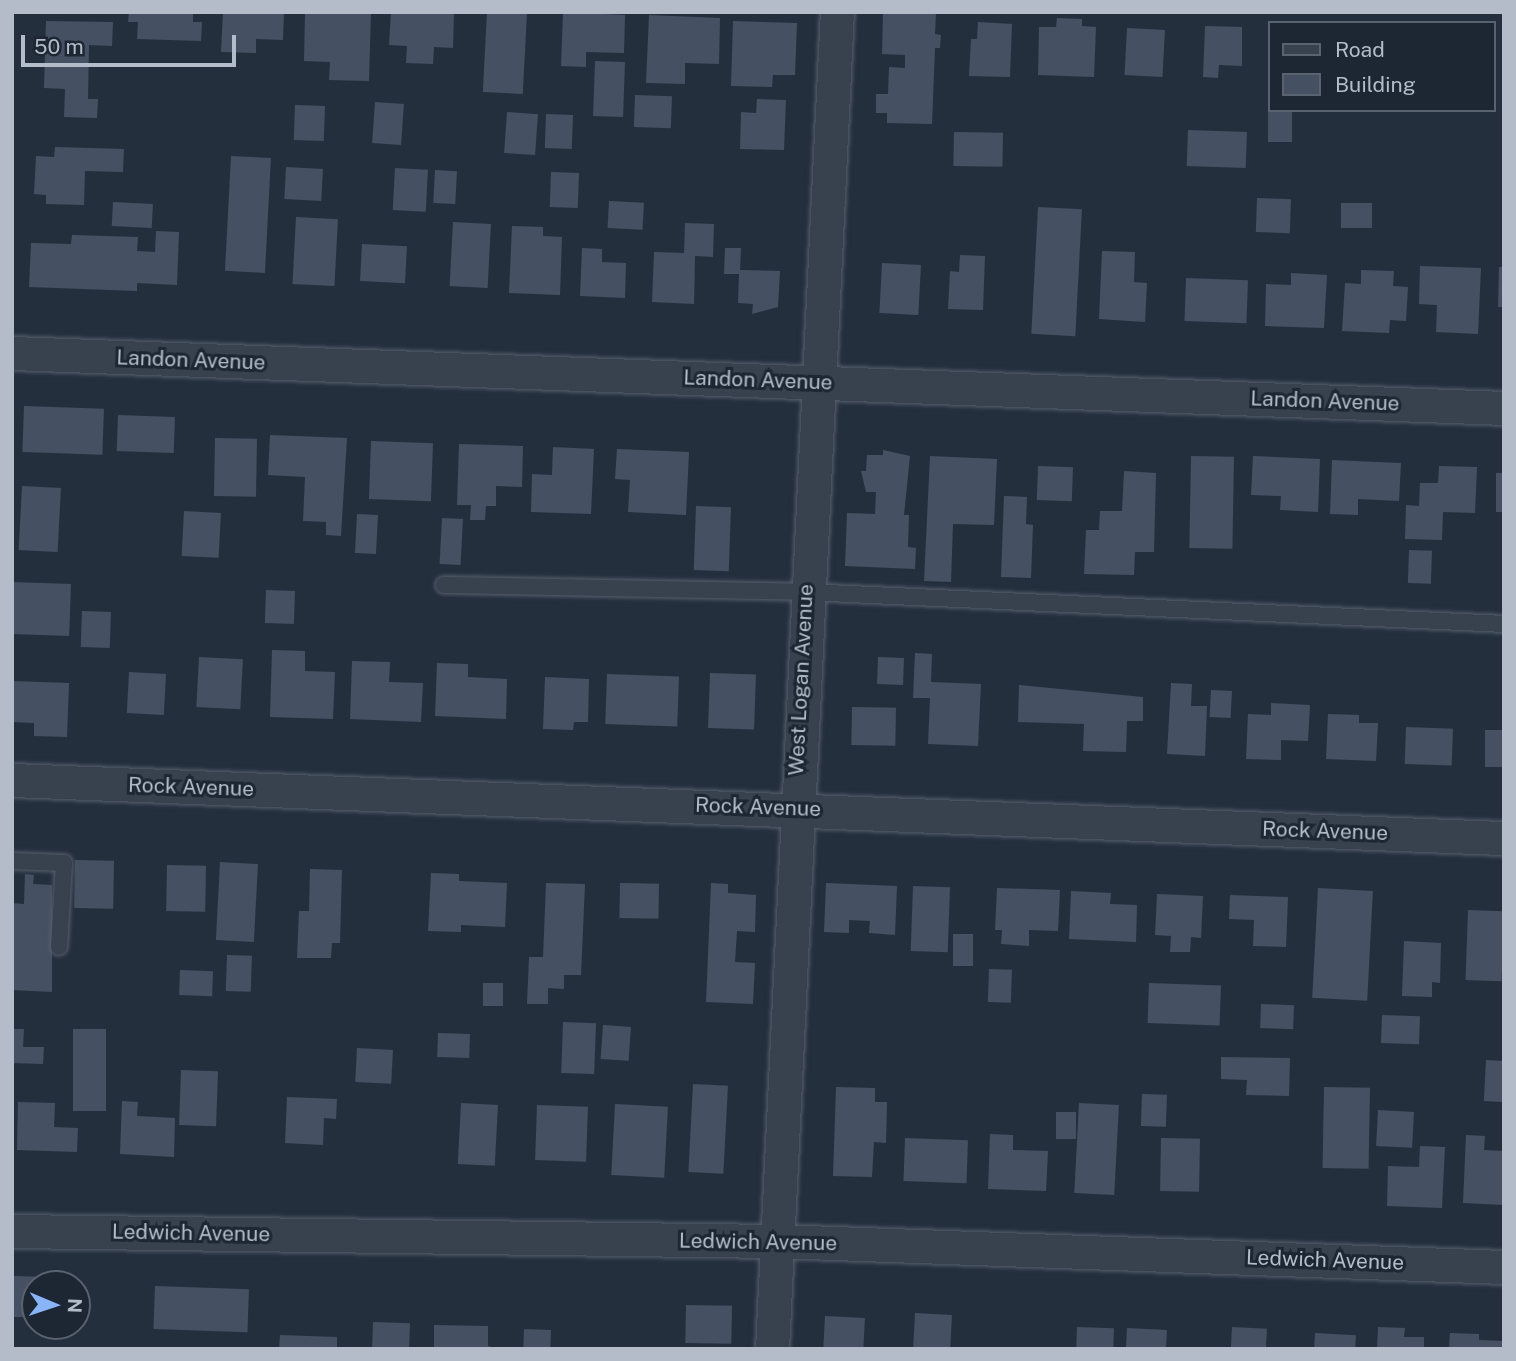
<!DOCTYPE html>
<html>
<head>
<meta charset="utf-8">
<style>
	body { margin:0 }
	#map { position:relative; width:1516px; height:1361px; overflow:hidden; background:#242f3e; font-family:"Public Sans",sans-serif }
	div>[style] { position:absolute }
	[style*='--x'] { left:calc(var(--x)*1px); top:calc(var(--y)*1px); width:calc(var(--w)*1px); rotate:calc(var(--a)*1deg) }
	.building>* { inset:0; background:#455162; transform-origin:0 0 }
	.roads { filter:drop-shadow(0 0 2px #565f6c) drop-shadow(0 0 2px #565f6c) }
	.lane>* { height:16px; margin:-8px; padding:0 8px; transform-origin:8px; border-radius:8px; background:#38414e }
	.street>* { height:33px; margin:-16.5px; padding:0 16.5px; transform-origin:16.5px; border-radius:16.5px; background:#38414e }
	span { translate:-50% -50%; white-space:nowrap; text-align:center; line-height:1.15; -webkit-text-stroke:6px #1d2633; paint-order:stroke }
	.street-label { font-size:21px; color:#b4bcc9 }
	.frame { position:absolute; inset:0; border:14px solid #b4bcc9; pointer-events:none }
	.legend { position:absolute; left:1268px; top:21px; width:228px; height:91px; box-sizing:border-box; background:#1d2633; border:2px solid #59626f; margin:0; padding:9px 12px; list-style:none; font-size:21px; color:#b4bcc9 }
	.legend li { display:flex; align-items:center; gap:14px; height:35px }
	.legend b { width:35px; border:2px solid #59626f }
	.north { position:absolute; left:21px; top:1270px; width:70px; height:70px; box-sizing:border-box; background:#1d2633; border:2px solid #59626f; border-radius:50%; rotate:92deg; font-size:19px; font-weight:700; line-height:28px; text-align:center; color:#b4bcc9 }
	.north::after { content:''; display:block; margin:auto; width:24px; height:32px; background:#8ab4f8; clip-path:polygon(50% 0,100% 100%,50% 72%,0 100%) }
	.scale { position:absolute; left:21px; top:35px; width:215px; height:32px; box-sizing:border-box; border:4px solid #b4bcc9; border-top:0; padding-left:9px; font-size:21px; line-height:24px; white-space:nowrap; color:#b4bcc9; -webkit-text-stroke:5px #1d2633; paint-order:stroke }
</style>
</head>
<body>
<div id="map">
	<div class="building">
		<i style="clip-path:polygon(129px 12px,193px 12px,193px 22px,202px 22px,201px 41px,137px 39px,138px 22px,128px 22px)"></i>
		<i style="clip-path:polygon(223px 12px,284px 12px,283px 40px,256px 39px,256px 53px,221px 52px)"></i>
		<i style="clip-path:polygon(305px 12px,371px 12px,369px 81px,329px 80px,330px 62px,304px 61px)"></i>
		<i style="clip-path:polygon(391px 12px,454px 12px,453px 48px,434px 47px,433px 64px,406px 63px,407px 46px,389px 45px)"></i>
		<i style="left:487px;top:12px;width:40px;height:80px;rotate:3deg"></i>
		<i style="clip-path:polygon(563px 12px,625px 15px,624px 53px,586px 52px,586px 67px,561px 66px)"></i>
		<i style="clip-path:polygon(883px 12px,936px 13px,935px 34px,941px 35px,940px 48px,935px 48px,932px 124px,887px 123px,887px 113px,876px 113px,876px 94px,888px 94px,889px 67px,905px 68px,905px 55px,882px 54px)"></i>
		<i style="clip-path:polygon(649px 15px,720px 18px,719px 64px,685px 63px,685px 84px,646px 83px)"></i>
		<i style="clip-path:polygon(1057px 18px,1082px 19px,1082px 26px,1096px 27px,1094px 77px,1038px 75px,1039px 27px,1056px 27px)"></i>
		<i style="clip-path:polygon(46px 21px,113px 22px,112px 46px,89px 45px,88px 99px,98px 99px,97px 118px,64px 117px,65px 89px,44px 88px)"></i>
		<i style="clip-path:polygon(733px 21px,797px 23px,795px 75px,773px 75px,772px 87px,731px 86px)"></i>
		<i style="clip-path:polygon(978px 22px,1012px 24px,1010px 77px,969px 76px,971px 39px,977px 39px)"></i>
		<i style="clip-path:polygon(1205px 26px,1242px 27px,1242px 66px,1219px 65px,1218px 78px,1203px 77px)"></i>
		<i style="left:1127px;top:28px;width:38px;height:47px;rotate:3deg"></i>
		<i style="left:595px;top:61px;width:30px;height:55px;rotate:2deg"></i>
		<i style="left:635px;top:95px;width:37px;height:32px;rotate:2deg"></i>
		<i style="clip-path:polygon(757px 99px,786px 100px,784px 150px,740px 149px,741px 112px,756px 113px)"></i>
		<i style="left:375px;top:102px;width:29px;height:41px;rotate:4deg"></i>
		<i style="left:295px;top:105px;width:30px;height:35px;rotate:2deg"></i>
		<i style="left:1268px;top:110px;width:24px;height:32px"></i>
		<i style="left:507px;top:112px;width:31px;height:41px;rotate:4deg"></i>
		<i style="left:546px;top:114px;width:27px;height:34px;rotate:2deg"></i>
		<i style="left:1188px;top:130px;width:59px;height:36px;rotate:2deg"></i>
		<i style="left:954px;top:132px;width:49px;height:34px;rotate:1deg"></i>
		<i style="clip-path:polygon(55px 147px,124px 149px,123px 172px,85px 171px,84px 205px,46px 204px,46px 195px,34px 194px,36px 156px,54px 157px)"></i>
		<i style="left:231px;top:156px;width:40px;height:115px;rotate:3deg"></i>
		<i style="left:286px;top:167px;width:37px;height:32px;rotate:3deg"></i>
		<i style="left:395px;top:168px;width:33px;height:42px;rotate:3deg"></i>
		<i style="left:435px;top:170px;width:22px;height:33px;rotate:3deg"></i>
		<i style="left:551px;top:172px;width:28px;height:35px;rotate:2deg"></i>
		<i style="left:1257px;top:198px;width:34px;height:34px;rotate:2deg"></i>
		<i style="left:609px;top:201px;width:35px;height:27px;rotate:3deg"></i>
		<i style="left:113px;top:202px;width:40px;height:24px;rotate:3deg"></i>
		<i style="left:1341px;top:203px;width:31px;height:25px"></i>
		<i style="left:1038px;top:207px;width:44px;height:127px;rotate:3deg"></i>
		<i style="left:296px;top:217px;width:42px;height:67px;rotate:3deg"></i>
		<i style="left:453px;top:222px;width:38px;height:64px;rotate:3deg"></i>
		<i style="clip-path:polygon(685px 223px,714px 224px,713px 257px,695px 256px,694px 304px,652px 302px,654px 252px,684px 253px)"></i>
		<i style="clip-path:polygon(512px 226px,543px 227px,543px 236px,562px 237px,560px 295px,509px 293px)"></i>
		<i style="clip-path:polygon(156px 231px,179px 232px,177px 285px,137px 283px,137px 291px,29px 287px,31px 243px,71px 244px,72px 235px,138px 237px,137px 251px,155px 252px)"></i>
		<i style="left:362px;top:244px;width:45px;height:37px;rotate:3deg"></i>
		<i style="clip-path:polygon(582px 248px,602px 249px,602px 262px,626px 263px,625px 298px,580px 296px)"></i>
		<i style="clip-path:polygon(725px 248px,741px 248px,740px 270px,780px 271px,778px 307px,752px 314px,753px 304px,738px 303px,739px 274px,724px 274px)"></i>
		<i style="clip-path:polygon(1102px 251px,1135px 252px,1134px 282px,1147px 283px,1145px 322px,1099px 319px)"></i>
		<i style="clip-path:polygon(960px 255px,985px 256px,983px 310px,948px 309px,950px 271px,959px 272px)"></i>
		<i style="left:882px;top:263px;width:39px;height:50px;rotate:3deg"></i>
		<i style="clip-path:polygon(1420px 266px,1481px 268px,1478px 334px,1436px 332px,1437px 305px,1419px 304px)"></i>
		<i style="clip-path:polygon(1499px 267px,1504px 267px,1504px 307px,1498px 307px)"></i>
		<i style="clip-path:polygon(1361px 270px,1394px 271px,1393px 286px,1408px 287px,1406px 321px,1390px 320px,1389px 333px,1342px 331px,1345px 283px,1361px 284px)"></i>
		<i style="clip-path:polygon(1291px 273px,1327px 275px,1324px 328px,1265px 326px,1266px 284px,1291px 285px)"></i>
		<i style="left:1186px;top:278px;width:62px;height:43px;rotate:2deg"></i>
		<i style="left:24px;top:406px;width:80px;height:46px;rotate:2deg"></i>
		<i style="left:118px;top:415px;width:57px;height:36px;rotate:2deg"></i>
		<i style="clip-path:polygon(270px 435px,347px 438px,341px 536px,326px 535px,326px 522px,303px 521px,305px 477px,268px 475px)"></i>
		<i style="left:215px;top:438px;width:42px;height:58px;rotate:1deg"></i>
		<i style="left:371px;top:441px;width:62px;height:58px;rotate:2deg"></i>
		<i style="clip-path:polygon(459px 444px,523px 446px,522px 487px,496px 486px,496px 506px,486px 506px,485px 520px,470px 520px,471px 505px,457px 505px)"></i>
		<i style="clip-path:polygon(553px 447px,594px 449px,591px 514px,531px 512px,532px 474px,552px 475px)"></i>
		<i style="clip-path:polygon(617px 449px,689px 452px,686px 515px,628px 512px,630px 480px,615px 479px)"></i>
		<i style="clip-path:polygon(883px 450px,910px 456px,904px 515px,909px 515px,908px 547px,916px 548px,915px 569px,845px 566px,847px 513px,875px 514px,876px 492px,866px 492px,861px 471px,866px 471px,867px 455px,883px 455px)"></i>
		<i style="clip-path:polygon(930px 456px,997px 459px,994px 525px,953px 524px,951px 582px,924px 581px)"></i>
		<i style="left:1191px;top:456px;width:43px;height:92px;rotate:1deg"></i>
		<i style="clip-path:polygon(1253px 456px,1320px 459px,1318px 512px,1280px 510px,1281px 496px,1251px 495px)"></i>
		<i style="clip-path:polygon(1332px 460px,1401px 463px,1399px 501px,1358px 499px,1358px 515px,1330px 514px)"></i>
		<i style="left:1038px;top:466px;width:35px;height:34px;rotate:2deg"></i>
		<i style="clip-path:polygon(1439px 466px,1477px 467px,1475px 513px,1443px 512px,1442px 540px,1405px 539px,1406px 505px,1419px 506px,1420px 483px,1438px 483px)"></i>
		<i style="clip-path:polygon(1124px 471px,1156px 473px,1154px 552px,1135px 552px,1134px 575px,1084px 574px,1086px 530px,1099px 530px,1100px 511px,1122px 511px)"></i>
		<i style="left:1496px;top:473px;width:8px;height:39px"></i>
		<i style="left:22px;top:486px;width:39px;height:64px;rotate:3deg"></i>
		<i style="clip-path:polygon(1004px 496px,1027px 497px,1026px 524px,1033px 525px,1031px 578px,1001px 577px)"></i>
		<i style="left:696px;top:506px;width:35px;height:64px;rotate:2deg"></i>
		<i style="left:184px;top:511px;width:37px;height:45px;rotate:3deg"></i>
		<i style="left:357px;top:514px;width:21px;height:39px;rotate:3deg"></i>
		<i style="left:442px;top:518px;width:21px;height:46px;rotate:3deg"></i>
		<i style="left:1409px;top:550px;width:23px;height:33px;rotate:2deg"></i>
		<i style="left:12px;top:582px;width:59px;height:52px;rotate:2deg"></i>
		<i style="left:266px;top:590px;width:29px;height:33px;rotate:2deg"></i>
		<i style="left:82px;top:611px;width:29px;height:36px;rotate:2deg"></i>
		<i style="clip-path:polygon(272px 650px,305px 651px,305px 671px,335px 672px,333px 719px,270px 717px)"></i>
		<i style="clip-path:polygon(915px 653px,932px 654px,931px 682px,981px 684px,978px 746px,928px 744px,930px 698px,913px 698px)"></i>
		<i style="left:199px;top:657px;width:44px;height:50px;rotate:3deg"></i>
		<i style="left:878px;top:657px;width:26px;height:27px;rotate:2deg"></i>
		<i style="clip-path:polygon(352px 661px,390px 662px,389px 682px,423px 683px,421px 722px,350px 719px)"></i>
		<i style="clip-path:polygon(437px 663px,468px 664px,468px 677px,507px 679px,506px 719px,435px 716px)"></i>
		<i style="left:129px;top:672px;width:37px;height:41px;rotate:3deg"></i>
		<i style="left:710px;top:673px;width:46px;height:55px;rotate:2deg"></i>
		<i style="left:607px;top:674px;width:72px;height:50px;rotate:2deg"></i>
		<i style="clip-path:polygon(545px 677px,589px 679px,588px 722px,574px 722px,573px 730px,543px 729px)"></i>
		<i style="clip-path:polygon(12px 681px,69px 683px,67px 737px,34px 736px,34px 723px,12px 722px)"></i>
		<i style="clip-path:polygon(1171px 683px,1192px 684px,1191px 706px,1207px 706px,1205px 756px,1167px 754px)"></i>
		<i style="clip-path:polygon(1019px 685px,1143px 697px,1143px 721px,1127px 721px,1126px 752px,1083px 751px,1084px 724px,1018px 722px)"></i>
		<i style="left:1211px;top:690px;width:21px;height:27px;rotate:3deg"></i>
		<i style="clip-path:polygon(1271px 703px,1310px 705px,1308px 741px,1281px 740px,1281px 760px,1246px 759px,1248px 714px,1271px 715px)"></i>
		<i style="left:852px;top:707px;width:44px;height:38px;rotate:1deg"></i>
		<i style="clip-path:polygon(1328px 714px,1359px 715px,1359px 723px,1378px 723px,1376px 761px,1326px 759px)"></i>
		<i style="left:1406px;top:727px;width:47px;height:37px;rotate:2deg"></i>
		<i style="left:1485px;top:730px;width:19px;height:37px"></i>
		<i style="left:75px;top:860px;width:39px;height:48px;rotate:1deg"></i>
		<i style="left:220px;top:862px;width:38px;height:78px;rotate:3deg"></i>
		<i style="left:167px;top:865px;width:39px;height:46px;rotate:1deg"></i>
		<i style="clip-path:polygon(310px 869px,342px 870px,340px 943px,332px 943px,331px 958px,297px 958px,299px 911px,309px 911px)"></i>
		<i style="clip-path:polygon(431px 873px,459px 874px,459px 881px,507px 883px,505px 927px,461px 925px,461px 932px,428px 931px)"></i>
		<i style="clip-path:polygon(25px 874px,34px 875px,33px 884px,52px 885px,52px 992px,12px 990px,12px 903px,24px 904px)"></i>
		<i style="clip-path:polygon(546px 883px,585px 884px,581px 975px,564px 975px,564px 989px,548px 988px,548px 1004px,527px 1004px,529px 957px,543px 957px)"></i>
		<i style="left:620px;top:883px;width:39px;height:35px;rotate:1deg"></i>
		<i style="clip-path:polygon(711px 883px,728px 884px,728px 893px,756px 895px,755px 932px,737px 931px,735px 962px,755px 963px,753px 1004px,706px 1002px)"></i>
		<i style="clip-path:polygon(826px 883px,897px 886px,895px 935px,869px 933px,870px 921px,849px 920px,849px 933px,824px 932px)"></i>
		<i style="left:913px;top:886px;width:37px;height:65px;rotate:2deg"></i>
		<i style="clip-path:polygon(997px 888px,1060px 890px,1058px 931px,1029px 930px,1029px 946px,1001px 944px,1002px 930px,995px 930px)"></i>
		<i style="left:1318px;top:888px;width:55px;height:110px;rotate:3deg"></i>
		<i style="clip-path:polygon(1071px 891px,1111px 893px,1110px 904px,1137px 905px,1136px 942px,1069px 939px)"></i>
		<i style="clip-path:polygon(1157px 894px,1203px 896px,1201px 938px,1191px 937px,1190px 952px,1170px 952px,1171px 936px,1155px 935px)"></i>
		<i style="clip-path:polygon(1230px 895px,1288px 897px,1286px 947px,1253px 946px,1254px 920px,1229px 919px)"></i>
		<i style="left:1468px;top:910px;width:36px;height:70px;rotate:2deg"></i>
		<i style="left:953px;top:934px;width:20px;height:32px"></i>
		<i style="clip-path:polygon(1404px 941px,1441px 943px,1440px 983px,1432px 982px,1432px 997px,1402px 996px)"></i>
		<i style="left:227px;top:955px;width:25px;height:36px;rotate:2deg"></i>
		<i style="left:989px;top:969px;width:23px;height:33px;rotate:2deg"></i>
		<i style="left:180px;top:970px;width:33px;height:25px;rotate:2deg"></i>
		<i style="left:483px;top:983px;width:20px;height:23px"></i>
		<i style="left:1149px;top:983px;width:72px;height:40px;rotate:2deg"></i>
		<i style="left:1261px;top:1004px;width:33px;height:24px;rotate:2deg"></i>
		<i style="left:1382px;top:1015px;width:38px;height:28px;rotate:2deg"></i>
		<i style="left:563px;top:1022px;width:33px;height:51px;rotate:2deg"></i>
		<i style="left:603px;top:1025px;width:28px;height:34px;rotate:4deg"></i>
		<i style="clip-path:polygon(12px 1029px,24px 1029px,23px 1047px,44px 1047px,43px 1064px,12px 1063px)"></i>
		<i style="left:73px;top:1029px;width:33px;height:82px"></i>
		<i style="left:438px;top:1033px;width:32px;height:24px;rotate:2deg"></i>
		<i style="left:357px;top:1048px;width:36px;height:34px;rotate:3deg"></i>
		<i style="clip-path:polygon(1221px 1057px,1290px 1058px,1289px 1096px,1246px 1095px,1247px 1080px,1221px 1079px)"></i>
		<i style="left:1486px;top:1060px;width:18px;height:41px;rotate:3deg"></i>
		<i style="left:181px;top:1070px;width:37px;height:55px;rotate:2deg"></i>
		<i style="left:693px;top:1084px;width:35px;height:88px;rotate:3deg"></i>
		<i style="clip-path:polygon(836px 1087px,875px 1088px,875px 1102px,887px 1102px,886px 1143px,874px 1142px,872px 1177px,833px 1176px)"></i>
		<i style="left:1324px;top:1087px;width:46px;height:81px;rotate:1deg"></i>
		<i style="left:1142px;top:1094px;width:25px;height:32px;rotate:2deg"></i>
		<i style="clip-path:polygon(287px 1097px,337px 1099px,336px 1119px,324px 1118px,323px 1145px,285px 1143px)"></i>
		<i style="clip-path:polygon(122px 1101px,138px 1102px,137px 1116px,175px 1118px,174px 1157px,120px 1154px)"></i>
		<i style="clip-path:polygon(18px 1102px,55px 1103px,54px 1127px,78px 1128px,77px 1152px,17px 1150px)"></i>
		<i style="left:461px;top:1103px;width:37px;height:61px;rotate:3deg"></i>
		<i style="left:1079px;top:1103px;width:40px;height:90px;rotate:3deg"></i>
		<i style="left:615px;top:1104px;width:53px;height:71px;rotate:3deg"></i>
		<i style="left:537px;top:1105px;width:51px;height:55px;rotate:2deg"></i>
		<i style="left:1378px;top:1110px;width:36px;height:36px;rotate:3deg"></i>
		<i style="left:1056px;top:1112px;width:20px;height:27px"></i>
		<i style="clip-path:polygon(990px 1134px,1013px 1135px,1013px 1150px,1048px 1151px,1046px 1191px,988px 1189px)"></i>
		<i style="clip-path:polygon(1466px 1135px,1485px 1136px,1484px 1150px,1504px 1151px,1504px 1205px,1463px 1203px)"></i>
		<i style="left:905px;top:1138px;width:63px;height:43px;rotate:2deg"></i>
		<i style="left:1161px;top:1138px;width:39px;height:53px;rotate:1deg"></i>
		<i style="clip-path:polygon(1420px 1146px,1445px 1147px,1442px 1208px,1387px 1206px,1388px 1166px,1419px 1167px)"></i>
		<i style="clip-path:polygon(12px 1276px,50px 1277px,50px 1284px,35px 1284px,35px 1317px,12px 1317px)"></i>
		<i style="left:155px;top:1286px;width:94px;height:43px;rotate:2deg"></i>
		<i style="left:686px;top:1305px;width:46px;height:38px;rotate:1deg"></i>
		<i style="left:915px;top:1313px;width:37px;height:36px;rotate:3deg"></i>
		<i style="left:825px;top:1316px;width:40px;height:33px;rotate:3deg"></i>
		<i style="left:373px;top:1322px;width:37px;height:27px;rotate:2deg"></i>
		<i style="clip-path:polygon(434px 1325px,488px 1326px,488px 1346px,499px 1349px,434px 1349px)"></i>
		<i style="left:1077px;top:1327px;width:37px;height:22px;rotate:2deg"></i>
		<i style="left:1232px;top:1327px;width:35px;height:22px;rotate:3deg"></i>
		<i style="clip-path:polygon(1378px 1327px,1405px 1328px,1404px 1337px,1424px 1337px,1424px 1349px,1377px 1349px)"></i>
		<i style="left:1127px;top:1328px;width:40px;height:21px;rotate:3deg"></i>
		<i style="left:524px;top:1329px;width:27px;height:20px;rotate:2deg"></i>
		<i style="left:1315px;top:1333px;width:41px;height:16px;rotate:3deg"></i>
		<i style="clip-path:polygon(1450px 1333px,1479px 1334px,1479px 1340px,1504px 1341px,1504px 1349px,1449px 1349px)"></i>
		<i style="clip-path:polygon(280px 1335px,337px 1337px,337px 1349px,279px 1349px)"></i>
	</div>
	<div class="roads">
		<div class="lane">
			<i style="--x:444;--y:585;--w:362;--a:1.1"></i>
			<i style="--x:806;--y:592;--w:699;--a:2.62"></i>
			<i style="--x:12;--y:861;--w:52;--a:2.2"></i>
			<i style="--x:64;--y:863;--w:84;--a:93.4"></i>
		</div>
		<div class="street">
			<i style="--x:12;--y:353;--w:1493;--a:2.11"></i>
			<i style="--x:12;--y:780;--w:1493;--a:2.23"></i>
			<i style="--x:12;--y:1231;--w:766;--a:0.75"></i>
			<i style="--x:778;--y:1241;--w:726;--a:2.05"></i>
			<i style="--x:772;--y:1349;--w:1339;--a:-87.22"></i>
		</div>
	</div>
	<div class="street-label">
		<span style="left:191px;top:360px;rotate:2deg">Landon Avenue</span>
		<span style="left:758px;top:380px;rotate:2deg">Landon Avenue</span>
		<span style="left:1325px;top:401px;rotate:2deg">Landon Avenue</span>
		<span style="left:801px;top:680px;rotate:-87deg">West Logan Avenue</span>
		<span style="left:191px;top:787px;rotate:2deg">Rock Avenue</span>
		<span style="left:758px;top:807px;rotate:2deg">Rock Avenue</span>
		<span style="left:1325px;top:831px;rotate:2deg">Rock Avenue</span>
		<span style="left:191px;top:1233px;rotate:1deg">Ledwich Avenue</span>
		<span style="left:758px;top:1242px;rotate:1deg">Ledwich Avenue</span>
		<span style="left:1325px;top:1260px;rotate:2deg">Ledwich Avenue</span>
	</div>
	<div class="frame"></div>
	<ul class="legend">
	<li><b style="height:9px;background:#38414e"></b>Road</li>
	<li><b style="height:19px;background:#455162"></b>Building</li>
	</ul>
	<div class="north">N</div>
	<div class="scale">50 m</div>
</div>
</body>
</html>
